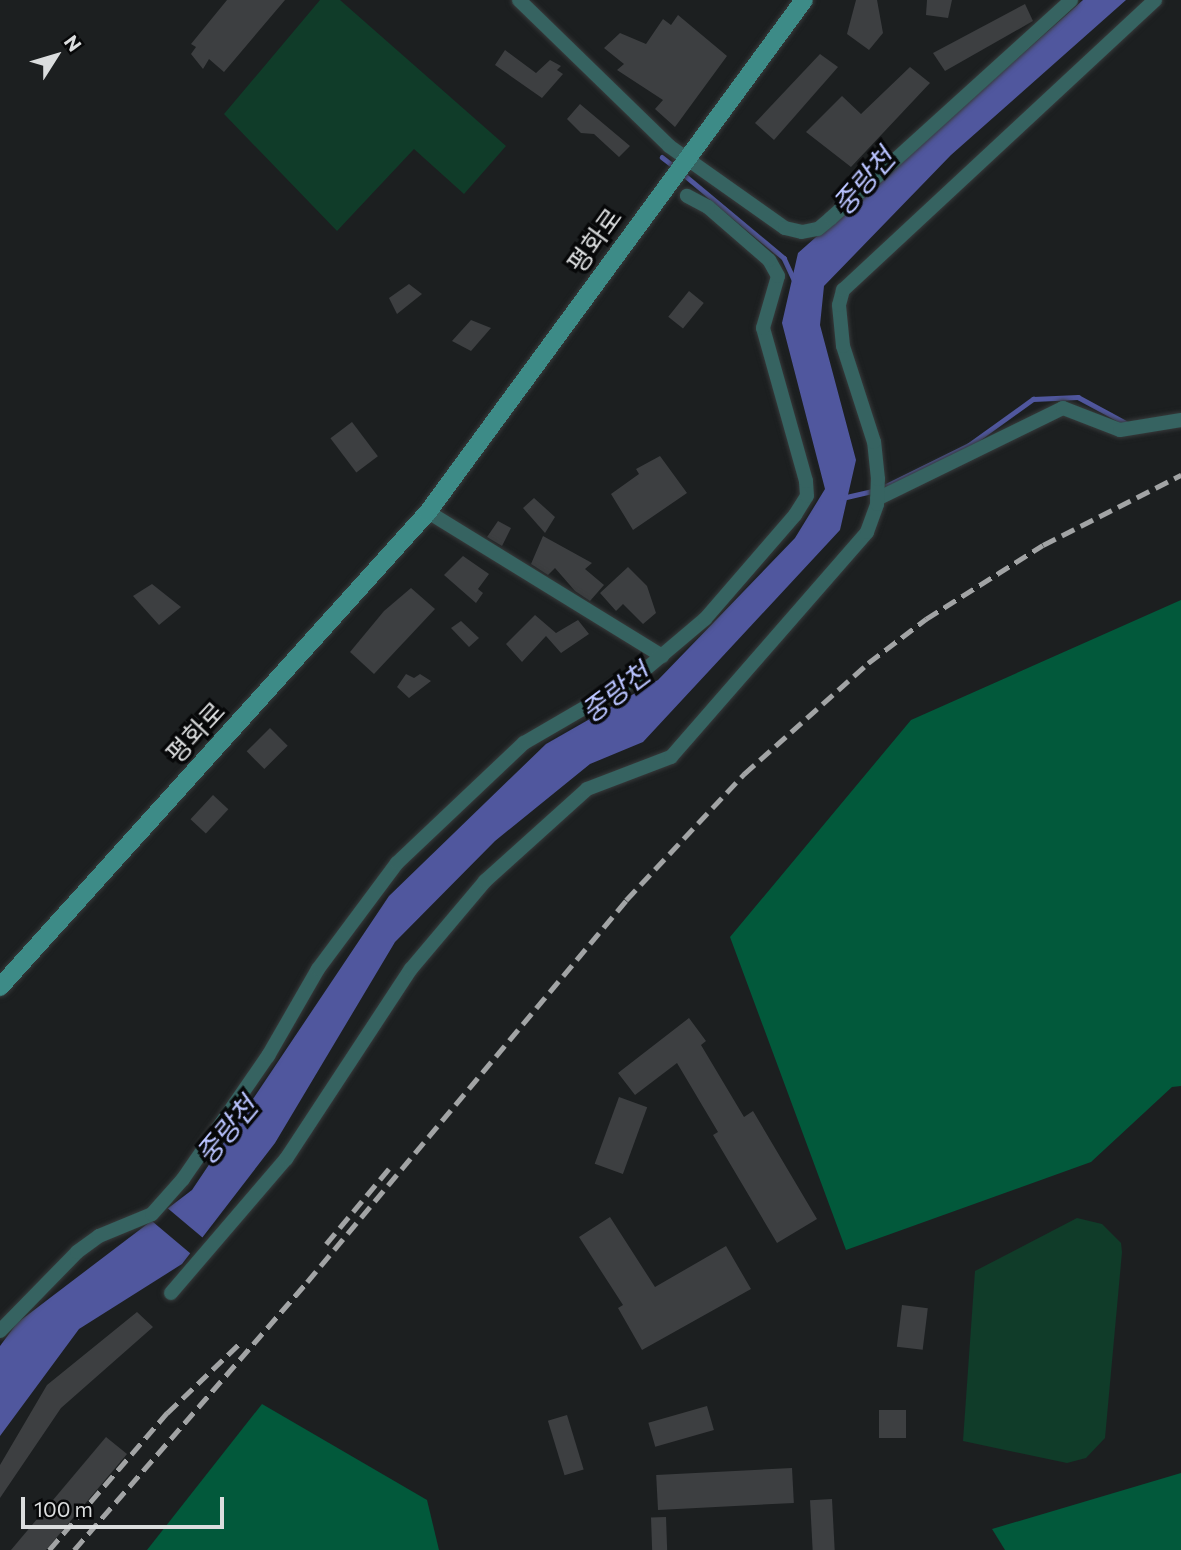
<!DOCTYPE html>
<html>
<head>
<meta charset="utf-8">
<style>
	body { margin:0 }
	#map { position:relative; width:1181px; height:1550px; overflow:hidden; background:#1c1f20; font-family:Commissioner,"Noto Sans KR",sans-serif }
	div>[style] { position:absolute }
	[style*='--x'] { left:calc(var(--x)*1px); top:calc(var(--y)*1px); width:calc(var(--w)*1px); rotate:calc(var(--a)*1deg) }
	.green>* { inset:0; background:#103c29 }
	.forest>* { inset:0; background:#02593b }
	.water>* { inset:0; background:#50579e }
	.pier>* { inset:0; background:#1c1f20; transform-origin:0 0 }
	.stream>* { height:4.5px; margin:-2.25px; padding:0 2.25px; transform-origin:2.25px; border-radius:2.25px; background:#50579e }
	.building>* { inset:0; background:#3d3f41; transform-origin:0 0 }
	.roads { filter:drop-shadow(0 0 2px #373a3b) drop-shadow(0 0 2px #373a3b) }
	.minor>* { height:14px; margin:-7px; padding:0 7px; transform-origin:7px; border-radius:7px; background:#366361 }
	.secondary>* { height:18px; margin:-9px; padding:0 9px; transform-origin:9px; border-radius:9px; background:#3d8b87 }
	.rail>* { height:4.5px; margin-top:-2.25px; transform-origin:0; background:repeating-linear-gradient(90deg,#a2a4a5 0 14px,transparent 0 21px) }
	span { translate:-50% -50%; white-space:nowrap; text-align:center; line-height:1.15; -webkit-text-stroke:7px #070809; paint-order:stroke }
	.street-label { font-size:26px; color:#dbddde }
	.water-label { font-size:28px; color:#b9c3ff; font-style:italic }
	.north { position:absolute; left:21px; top:21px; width:70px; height:70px; -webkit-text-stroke:5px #070809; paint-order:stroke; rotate:53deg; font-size:19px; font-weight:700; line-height:28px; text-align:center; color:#dbddde }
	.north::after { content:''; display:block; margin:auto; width:24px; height:32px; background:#dbddde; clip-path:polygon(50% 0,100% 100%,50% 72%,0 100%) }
	.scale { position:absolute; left:21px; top:1497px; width:203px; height:32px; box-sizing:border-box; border:4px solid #dbddde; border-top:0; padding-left:9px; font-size:21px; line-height:24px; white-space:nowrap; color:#dbddde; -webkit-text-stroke:5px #070809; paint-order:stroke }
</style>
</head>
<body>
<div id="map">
	<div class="green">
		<i style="clip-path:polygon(320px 0,340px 0,506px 146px,464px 194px,414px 149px,337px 231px,224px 114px)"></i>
		<i style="clip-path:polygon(1077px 1218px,1102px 1224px,1121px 1243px,1122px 1252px,1105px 1438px,1086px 1458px,1067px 1463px,963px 1441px,975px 1271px)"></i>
	</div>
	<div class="forest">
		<i style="clip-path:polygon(1181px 600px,1181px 1086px,1172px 1087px,1091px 1162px,846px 1250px,730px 937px,911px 720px)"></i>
		<i style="clip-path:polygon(262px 1404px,427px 1500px,439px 1550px,147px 1550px)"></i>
		<i style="clip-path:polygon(1181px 1473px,1181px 1550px,1005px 1550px,992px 1529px)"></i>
	</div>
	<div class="water">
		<i style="clip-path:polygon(1083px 0,1126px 0,951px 155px,824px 286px,820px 325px,856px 460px,840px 530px,643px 742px,590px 764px,495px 841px,395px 942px,275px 1143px,182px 1264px,79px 1329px,0 1436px,0 1346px,17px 1323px,192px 1190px,389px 896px,546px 744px,658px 680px,795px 538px,825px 489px,782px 323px,798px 253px)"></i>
	</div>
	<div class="pier">
		<i style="left:165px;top:1206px;width:52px;height:20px;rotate:40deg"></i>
	</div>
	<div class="stream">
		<i style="--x:662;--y:157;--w:16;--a:38"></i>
		<i style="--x:682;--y:173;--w:133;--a:39.8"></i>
		<i style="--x:784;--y:258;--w:26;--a:65"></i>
		<i style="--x:842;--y:498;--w:39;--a:-13"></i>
		<i style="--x:880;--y:489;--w:99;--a:-26.3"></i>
		<i style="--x:969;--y:445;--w:79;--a:-35.7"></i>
		<i style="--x:1033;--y:399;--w:45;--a:-2.5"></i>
		<i style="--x:1078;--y:397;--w:55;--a:28.4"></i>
	</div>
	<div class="building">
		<i style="clip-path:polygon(227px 0,285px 0,224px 72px,209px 59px,203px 69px,191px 54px,196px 47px,191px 44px)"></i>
		<i style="clip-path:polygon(856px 0,877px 0,883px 33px,869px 50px,847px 34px)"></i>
		<i style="clip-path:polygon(927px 0,952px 0,948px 18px,926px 15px)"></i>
		<i style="clip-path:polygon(1025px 4px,1033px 21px,945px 71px,933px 53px)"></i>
		<i style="clip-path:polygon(678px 15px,727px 56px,675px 127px,655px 109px,663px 100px,617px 70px,624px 64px,604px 48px,620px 33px,646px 44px,663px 19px,671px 25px)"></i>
		<i style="clip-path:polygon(505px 50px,536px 73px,550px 60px,561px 66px,557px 70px,563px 74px,542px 98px,495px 65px)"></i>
		<i style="clip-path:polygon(820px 54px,838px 67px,774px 140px,755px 123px)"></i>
		<i style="clip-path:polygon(910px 67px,930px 83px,851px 167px,806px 132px,842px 96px,861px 114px)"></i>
		<i style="clip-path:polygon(580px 104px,630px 146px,619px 157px,594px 134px,581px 133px,567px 119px)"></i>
		<i style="clip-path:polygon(409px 284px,422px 294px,397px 314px,389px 298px)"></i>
		<i style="left:689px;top:291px;width:19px;height:33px;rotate:39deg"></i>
		<i style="clip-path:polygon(471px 320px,491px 328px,471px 351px,452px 341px)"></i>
		<i style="left:352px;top:422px;width:43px;height:27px;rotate:53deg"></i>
		<i style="clip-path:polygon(660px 456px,687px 493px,633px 530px,611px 494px,639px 474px,636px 469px)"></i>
		<i style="clip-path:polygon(534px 498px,555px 517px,545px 533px,523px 508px)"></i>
		<i style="clip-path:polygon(498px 521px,511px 528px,502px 546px,487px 537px)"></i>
		<i style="clip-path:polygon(543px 536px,592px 563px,585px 569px,604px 585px,590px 601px,575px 591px,555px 568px,548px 575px,531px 564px)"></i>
		<i style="clip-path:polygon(463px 556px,489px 574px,478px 589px,483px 593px,476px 603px,444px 575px)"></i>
		<i style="clip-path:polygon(628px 567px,647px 586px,656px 613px,643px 624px,623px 604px,616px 611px,600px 593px)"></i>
		<i style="clip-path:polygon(152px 584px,181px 607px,159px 625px,133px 596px)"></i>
		<i style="clip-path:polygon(411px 588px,435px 609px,374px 674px,350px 652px,384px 611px)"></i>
		<i style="clip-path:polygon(535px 615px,556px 633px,578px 620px,589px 634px,561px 653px,546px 636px,522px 662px,506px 644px)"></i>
		<i style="clip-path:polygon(461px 621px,479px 638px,469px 647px,451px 628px)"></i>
		<i style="clip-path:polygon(406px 674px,414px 678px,420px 674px,431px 681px,409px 698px,397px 687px)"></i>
		<i style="left:270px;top:728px;width:25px;height:33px;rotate:45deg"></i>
		<i style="left:213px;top:795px;width:21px;height:33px;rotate:43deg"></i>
		<i style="clip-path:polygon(689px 1018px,706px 1041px,701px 1045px,744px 1117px,753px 1111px,817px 1219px,777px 1243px,713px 1135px,718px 1132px,677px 1063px,635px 1095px,618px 1073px)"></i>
		<i style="left:619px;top:1097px;width:30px;height:71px;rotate:20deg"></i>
		<i style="clip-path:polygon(610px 1217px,655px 1287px,726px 1246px,751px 1289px,642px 1350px,618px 1308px,623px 1305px,579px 1237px)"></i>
		<i style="left:902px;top:1305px;width:26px;height:42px;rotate:7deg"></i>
		<i style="clip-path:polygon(137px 1312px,153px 1327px,61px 1408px,0 1498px,0 1465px,47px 1385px)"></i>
		<i style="left:707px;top:1406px;width:25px;height:61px;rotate:74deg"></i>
		<i style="left:906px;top:1410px;width:28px;height:27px;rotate:90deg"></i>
		<i style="left:567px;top:1415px;width:57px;height:20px;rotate:73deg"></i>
		<i style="clip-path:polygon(106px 1437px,127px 1454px,46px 1550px,11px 1550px)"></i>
		<i style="left:792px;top:1468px;width:35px;height:136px;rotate:87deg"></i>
		<i style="left:832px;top:1499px;width:51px;height:22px;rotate:87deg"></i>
		<i style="left:666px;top:1517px;width:33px;height:15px;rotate:88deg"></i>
	</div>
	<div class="roads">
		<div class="minor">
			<i style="--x:519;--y:0;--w:209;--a:44.2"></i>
			<i style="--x:669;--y:146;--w:142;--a:35.3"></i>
			<i style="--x:785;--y:228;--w:17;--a:13"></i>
			<i style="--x:802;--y:232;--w:16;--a:-11"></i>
			<i style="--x:818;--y:229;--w:17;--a:-40"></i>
			<i style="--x:831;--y:218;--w:324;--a:-42.2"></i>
			<i style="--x:877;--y:499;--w:207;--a:-26.1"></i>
			<i style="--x:1063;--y:408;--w:61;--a:21.1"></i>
			<i style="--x:1120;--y:430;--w:62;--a:-9.3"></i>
			<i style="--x:428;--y:512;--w:275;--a:31.6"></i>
			<i style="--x:171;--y:1293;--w:177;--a:-49.4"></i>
			<i style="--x:286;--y:1159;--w:227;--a:-56.7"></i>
			<i style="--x:411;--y:969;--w:115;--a:-49.9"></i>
			<i style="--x:485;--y:881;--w:137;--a:-42"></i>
			<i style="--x:587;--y:789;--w:90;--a:-20.9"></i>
			<i style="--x:671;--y:757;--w:298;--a:-48.9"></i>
			<i style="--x:867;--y:532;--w:30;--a:-70"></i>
			<i style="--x:877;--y:504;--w:25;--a:-88"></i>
			<i style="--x:878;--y:479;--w:37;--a:-96"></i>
			<i style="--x:874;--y:442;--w:101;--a:-107.9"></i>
			<i style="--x:843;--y:346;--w:41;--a:-95.6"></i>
			<i style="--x:839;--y:305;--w:16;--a:-75"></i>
			<i style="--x:843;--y:290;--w:426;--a:-42.9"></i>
			<i style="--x:0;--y:1331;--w:110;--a:-45.7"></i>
			<i style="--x:77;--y:1252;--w:27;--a:-36"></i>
			<i style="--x:99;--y:1236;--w:57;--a:-22.5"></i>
			<i style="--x:152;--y:1214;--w:47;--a:-48.5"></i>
			<i style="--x:183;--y:1179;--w:150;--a:-55.4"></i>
			<i style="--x:268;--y:1056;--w:100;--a:-60.1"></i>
			<i style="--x:318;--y:969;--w:132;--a:-53.3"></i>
			<i style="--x:397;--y:863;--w:175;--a:-43.4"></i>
			<i style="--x:524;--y:743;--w:127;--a:-30.2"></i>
			<i style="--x:634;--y:679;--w:93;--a:-40.2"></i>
			<i style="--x:705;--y:619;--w:138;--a:-49.1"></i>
			<i style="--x:795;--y:515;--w:22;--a:-58"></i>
			<i style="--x:807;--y:496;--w:15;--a:-94"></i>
			<i style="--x:806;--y:481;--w:159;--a:-105.7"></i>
			<i style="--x:763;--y:328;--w:54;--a:-73.9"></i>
			<i style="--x:778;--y:276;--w:18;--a:-119"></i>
			<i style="--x:769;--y:260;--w:81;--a:-139"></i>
			<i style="--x:708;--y:207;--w:24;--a:-152"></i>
		</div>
		<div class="secondary">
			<i style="--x:0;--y:987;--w:639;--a:-47.98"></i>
			<i style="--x:428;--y:512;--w:635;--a:-53.71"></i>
		</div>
	</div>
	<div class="rail">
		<i style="--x:326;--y:1244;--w:102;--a:-50.2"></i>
		<i style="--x:49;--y:1550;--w:181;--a:-49.3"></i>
		<i style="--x:167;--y:1413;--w:103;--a:-43.8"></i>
		<i style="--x:74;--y:1550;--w:355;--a:-49"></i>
		<i style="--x:307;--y:1282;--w:498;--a:-50.1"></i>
		<i style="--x:626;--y:900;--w:173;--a:-46.9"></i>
		<i style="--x:744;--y:774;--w:166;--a:-41.8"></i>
		<i style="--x:868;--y:663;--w:73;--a:-37.2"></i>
		<i style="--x:926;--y:619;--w:138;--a:-32.3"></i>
		<i style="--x:1043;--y:545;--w:155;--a:-26.9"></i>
	</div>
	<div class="street-label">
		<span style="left:594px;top:240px;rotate:-54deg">평화로</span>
		<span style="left:195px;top:732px;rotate:-47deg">평화로</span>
	</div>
	<div class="water-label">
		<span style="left:863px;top:181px;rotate:-49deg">중랑천</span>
		<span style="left:615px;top:692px;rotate:-37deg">중랑천</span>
		<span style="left:226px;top:1130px;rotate:-50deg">중랑천</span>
	</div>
	<div class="north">N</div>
	<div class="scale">100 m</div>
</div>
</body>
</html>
